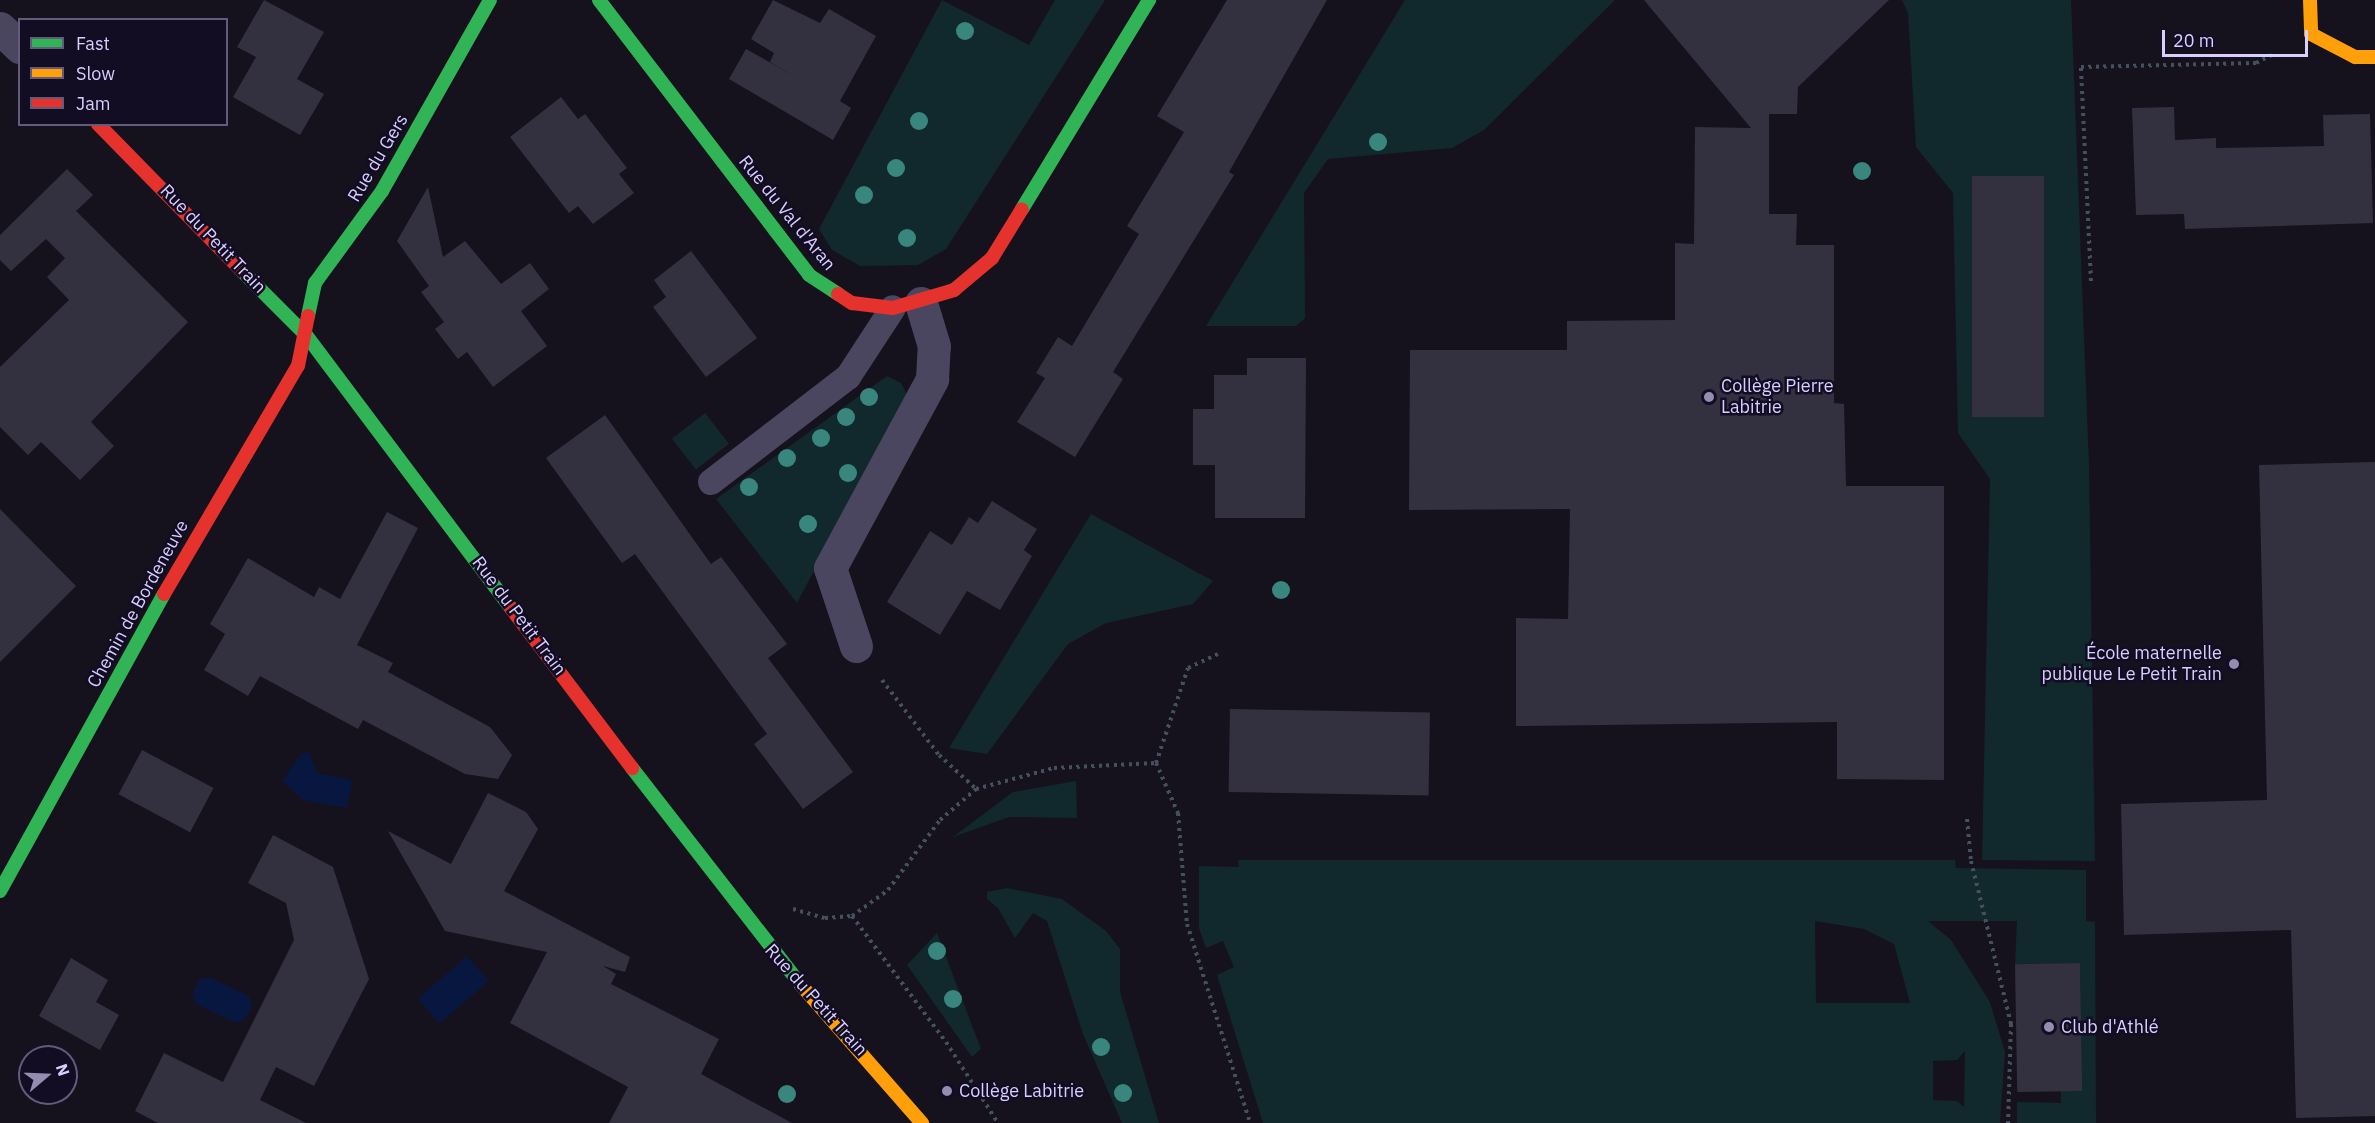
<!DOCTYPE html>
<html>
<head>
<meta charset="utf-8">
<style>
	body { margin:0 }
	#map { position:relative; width:2375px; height:1123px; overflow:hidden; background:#15121e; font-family:"IBM Plex Sans",sans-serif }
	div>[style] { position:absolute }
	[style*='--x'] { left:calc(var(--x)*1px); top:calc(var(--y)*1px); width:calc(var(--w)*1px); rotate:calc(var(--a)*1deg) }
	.green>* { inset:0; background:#11282c; transform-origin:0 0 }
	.water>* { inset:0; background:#08173f; transform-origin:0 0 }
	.building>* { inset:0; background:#333040; transform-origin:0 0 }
	.path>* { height:4px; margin-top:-2px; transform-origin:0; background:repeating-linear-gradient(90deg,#45505f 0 3px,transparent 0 7.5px) }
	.lane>* { height:26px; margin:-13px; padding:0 13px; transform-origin:13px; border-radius:13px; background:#4a465f }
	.street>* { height:33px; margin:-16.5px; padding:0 16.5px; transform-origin:16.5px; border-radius:16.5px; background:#4a465f }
	.fast>* { height:14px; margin:-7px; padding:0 7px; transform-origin:7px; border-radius:7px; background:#30b455 }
	.slow>* { height:14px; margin:-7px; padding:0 7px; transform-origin:7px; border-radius:7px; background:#ff9f0a }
	.jam>* { height:14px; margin:-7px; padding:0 7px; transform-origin:7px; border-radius:7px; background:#e5322d }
	.trees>* { width:18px; height:18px; margin:-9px; border-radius:50%; background:#39867e }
	.dots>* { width:16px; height:16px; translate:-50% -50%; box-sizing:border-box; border:3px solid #130d23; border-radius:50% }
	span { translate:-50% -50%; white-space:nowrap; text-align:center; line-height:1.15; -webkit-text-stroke:5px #130d23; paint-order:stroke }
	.street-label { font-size:18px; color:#d9cfff }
	.poi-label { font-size:18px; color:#d9cfff }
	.left { translate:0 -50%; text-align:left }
	.right { translate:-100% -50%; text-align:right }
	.legend { position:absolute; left:18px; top:18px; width:210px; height:108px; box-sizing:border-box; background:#130d23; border:2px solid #625b7b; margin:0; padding:8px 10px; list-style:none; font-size:18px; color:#d9cfff }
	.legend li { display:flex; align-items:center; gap:12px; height:30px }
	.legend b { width:30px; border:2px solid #625b7b }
	.north { position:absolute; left:18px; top:1045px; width:60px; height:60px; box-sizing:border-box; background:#130d23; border:2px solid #625b7b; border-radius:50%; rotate:71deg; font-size:16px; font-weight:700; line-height:24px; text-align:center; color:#d9cfff }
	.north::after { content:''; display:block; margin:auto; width:21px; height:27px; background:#948db0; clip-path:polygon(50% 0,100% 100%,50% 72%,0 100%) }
	.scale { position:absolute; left:2162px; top:30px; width:146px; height:27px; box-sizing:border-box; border:3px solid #d9cfff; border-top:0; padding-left:8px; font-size:18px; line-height:21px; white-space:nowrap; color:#d9cfff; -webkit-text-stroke:4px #130d23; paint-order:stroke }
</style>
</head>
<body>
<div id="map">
	<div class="green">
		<i style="clip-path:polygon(942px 0,1029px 45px,1055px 0,1105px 0,946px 249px,918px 265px,860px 266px,832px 250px,819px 229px)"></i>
		<i style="clip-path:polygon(1405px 0,1615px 0,1484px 130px,1452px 148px,1328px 159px,1304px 193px,1305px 318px,1296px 326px,1206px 326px)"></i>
		<i style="clip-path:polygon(1902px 0,2071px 0,2089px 466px,2095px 861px,1982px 860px,1990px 479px,1958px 433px,1953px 193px,1916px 147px,1908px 13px)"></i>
		<i style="clip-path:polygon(887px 376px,901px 383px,907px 395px,797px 603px,716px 499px)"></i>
		<i style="left:705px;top:413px;width:39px;height:42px;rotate:52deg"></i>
		<i style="clip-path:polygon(1091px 514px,1213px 581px,1193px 604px,1106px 623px,1068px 644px,987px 754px,949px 748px)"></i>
		<i style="clip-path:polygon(1076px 781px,1077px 818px,1009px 817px,953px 837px,1013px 792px)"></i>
		<i style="clip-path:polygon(evenodd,1238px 860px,1955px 860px,1956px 868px,2086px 870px,2086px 921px,2095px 922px,2096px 1123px,2017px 1123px,2017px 1102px,2061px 1103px,2061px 1091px,2082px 1091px,2080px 963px,2015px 964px,2017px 921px,1928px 921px,1951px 940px,1990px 1002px,2005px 1052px,2000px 1123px,1263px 1123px,1217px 975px,1234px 967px,1223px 941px,1206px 948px,1199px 928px,1199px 866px,1239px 867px,1238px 860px,1815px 921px,1864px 929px,1894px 944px,1910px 1003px,1816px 1003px,1815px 921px,1238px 860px,1965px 1051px,1964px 1107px,1957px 1101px,1933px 1100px,1933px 1061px,1957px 1060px,1965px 1051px)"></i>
		<i style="clip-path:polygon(1007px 888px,1062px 899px,1106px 931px,1120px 949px,1120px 992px,1159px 1123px,1122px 1123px,1083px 1034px,1047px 921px,1033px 913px,1015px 938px,998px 908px,987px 899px,987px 892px)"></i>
		<i style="clip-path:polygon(937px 933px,981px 1049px,972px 1057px,907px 965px)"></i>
	</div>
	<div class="water">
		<i style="clip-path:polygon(309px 752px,317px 773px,352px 780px,347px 808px,303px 800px,282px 781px,300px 755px)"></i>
		<i style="left:467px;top:956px;width:33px;height:65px;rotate:49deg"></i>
		<i style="clip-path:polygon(209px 977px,249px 996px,252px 1006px,245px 1019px,236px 1023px,196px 1004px,192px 994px,199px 980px)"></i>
	</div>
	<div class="building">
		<i style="clip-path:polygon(264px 0,324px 32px,297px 79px,324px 94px,300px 135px,233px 97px,256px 57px,237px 47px)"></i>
		<i style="clip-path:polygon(773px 0,820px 23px,829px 9px,876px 36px,840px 101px,851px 108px,833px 140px,729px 79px,746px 49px,796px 77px,770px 62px,774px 53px,751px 39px)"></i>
		<i style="clip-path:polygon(1227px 0,1327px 0,1229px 172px,1234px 175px,1113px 372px,1123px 379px,1075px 457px,1017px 422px,1045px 378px,1036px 373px,1058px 337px,1072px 346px,1139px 234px,1127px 226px,1184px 132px,1157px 116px)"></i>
		<i style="clip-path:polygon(1644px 0,1889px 0,1798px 87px,1797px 114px,1769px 114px,1769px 214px,1797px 214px,1796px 245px,1834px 245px,1834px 403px,1844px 404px,1846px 486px,1944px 486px,1944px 780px,1837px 779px,1837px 722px,1516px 726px,1516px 618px,1568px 619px,1570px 509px,1409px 510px,1410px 350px,1567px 350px,1567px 321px,1675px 320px,1675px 243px,1694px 244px,1695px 127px,1751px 128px)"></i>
		<i style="clip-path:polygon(561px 97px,578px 119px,585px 114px,627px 168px,619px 174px,634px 193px,593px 224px,578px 206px,569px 213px,510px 137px)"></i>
		<i style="clip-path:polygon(2174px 107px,2175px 140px,2216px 138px,2216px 148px,2324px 146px,2323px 115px,2370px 114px,2373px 223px,2185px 229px,2184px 214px,2136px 215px,2132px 108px)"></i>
		<i style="clip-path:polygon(67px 169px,93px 195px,76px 211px,188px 322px,91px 422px,114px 446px,80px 480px,41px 442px,28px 455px,0 427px,0 367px,69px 300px,47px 277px,65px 258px,46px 239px,11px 271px,0 260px,0 235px)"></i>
		<i style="left:1972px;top:176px;width:72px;height:241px"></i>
		<i style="clip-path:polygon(428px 187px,443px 257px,465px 241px,501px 284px,530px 263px,549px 289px,521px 311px,547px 346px,493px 387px,467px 352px,458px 359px,435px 329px,444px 322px,421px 292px,429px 286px,397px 241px)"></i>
		<i style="clip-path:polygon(691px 251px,757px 338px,706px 377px,653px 307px,666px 297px,654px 280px)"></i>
		<i style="clip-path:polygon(1247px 358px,1306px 358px,1305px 518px,1215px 518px,1215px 465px,1193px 465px,1193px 409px,1214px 409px,1214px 375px,1247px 375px)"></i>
		<i style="clip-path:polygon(605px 415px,711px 564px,721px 557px,787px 644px,768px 658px,853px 772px,803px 809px,754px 744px,767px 734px,635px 554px,622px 563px,546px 458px)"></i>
		<i style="clip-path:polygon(2375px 462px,2375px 1116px,2296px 1118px,2291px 930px,2124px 935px,2121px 804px,2267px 800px,2259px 465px)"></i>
		<i style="clip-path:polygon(992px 501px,1037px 529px,1024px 550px,1032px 556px,1000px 610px,967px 591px,940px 635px,887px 602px,930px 531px,952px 545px,969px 517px,978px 523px)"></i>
		<i style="clip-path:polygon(0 509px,76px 586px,0 662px)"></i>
		<i style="clip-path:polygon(387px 512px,418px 528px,357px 645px,393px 663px,388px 672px,490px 727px,512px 755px,498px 779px,465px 774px,363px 720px,358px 729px,260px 676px,248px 696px,204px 670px,225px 634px,210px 624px,248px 558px,314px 597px,319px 587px,340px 599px)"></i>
		<i style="left:1230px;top:709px;width:200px;height:83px;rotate:1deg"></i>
		<i style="left:142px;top:750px;width:81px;height:50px;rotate:28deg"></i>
		<i style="clip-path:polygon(488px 793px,526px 812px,538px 829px,504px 891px,630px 957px,625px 972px,603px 966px,616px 974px,611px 984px,719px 1039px,701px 1074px,792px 1123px,609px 1123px,628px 1087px,510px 1023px,547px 952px,445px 931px,388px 831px,451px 864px)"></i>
		<i style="clip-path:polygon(273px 835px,333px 867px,369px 979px,314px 1086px,276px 1067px,260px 1100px,306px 1123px,158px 1123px,135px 1111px,164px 1053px,223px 1082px,294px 940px,286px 903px,248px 883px)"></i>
		<i style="clip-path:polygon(71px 958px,108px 980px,96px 1002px,119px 1015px,100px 1050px,39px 1016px)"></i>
		<i style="left:2080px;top:963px;width:128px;height:65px;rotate:89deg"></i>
	</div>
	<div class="path">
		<i style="--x:2091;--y:281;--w:214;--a:-92.7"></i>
		<i style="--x:2081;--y:67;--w:175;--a:-1.3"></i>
		<i style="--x:2256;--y:63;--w:20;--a:-27"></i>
		<i style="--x:882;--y:680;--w:94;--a:52.8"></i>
		<i style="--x:939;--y:755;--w:50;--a:42.6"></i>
		<i style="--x:1156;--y:763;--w:100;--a:-71.4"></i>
		<i style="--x:1188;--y:668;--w:33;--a:-25"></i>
		<i style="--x:1967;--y:819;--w:42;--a:84.6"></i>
		<i style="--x:1971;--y:861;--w:168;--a:76.2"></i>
		<i style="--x:2011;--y:1024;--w:99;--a:91.7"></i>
		<i style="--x:793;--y:909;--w:33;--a:16"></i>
		<i style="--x:825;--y:918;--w:27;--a:-4"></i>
		<i style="--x:852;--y:916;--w:44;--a:-35.8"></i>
		<i style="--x:888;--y:890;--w:87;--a:-53.4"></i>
		<i style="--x:940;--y:820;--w:48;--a:-40.7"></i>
		<i style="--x:976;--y:789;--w:81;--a:-15.1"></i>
		<i style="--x:1054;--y:768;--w:102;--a:-2.8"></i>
		<i style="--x:1156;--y:763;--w:55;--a:66.3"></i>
		<i style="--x:1178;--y:813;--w:111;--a:85.4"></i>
		<i style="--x:1187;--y:924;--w:209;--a:72.4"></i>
		<i style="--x:852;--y:916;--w:157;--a:53.3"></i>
		<i style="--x:946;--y:1042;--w:96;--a:57.3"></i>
	</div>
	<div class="lane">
		<i style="--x:711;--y:482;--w:173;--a:-37.5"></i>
		<i style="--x:848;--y:377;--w:82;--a:-56.9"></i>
	</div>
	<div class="street">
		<i style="--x:0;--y:28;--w:28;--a:44"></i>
		<i style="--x:856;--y:646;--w:82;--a:-108.4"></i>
		<i style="--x:830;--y:568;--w:215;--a:-61.6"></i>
		<i style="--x:932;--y:379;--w:33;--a:-87"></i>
		<i style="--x:934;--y:346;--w:45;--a:-106.8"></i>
	</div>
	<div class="fast">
		<i style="--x:599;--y:0;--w:346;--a:52.6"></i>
		<i style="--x:809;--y:275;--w:35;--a:33"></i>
		<i style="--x:1022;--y:209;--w:245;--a:-58.7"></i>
		<i style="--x:243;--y:272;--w:89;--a:45"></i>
		<i style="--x:306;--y:335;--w:341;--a:53.1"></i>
		<i style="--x:308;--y:316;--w:34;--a:-78"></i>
		<i style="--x:315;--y:283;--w:114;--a:-53.9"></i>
		<i style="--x:382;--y:191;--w:219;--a:-60.5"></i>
		<i style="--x:632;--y:768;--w:275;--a:52.1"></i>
		<i style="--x:0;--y:891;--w:339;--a:-61.1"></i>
	</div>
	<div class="slow">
		<i style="--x:2310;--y:0;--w:34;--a:88"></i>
		<i style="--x:2311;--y:34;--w:50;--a:27.6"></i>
		<i style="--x:2355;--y:57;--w:20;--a:0"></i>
		<i style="--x:801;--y:985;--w:184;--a:48.8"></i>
	</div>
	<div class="jam">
		<i style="--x:98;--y:124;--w:207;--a:45.6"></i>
		<i style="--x:838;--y:294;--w:17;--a:33"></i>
		<i style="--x:852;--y:303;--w:41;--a:7"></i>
		<i style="--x:893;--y:308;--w:64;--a:-16.4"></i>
		<i style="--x:954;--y:290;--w:50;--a:-40.1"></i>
		<i style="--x:992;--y:258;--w:57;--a:-58.5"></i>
		<i style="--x:164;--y:594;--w:264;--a:-59.6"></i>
		<i style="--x:298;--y:366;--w:51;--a:-78.7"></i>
		<i style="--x:511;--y:608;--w:201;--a:52.9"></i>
	</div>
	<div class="trees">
		<i style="left:965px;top:31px"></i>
		<i style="left:919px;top:121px"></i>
		<i style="left:1378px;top:142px"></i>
		<i style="left:896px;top:168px"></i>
		<i style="left:1862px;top:171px"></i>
		<i style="left:864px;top:195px"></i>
		<i style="left:907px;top:238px"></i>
		<i style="left:869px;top:397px"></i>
		<i style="left:846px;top:417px"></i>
		<i style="left:821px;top:438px"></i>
		<i style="left:787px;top:458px"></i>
		<i style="left:848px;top:473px"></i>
		<i style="left:749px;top:487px"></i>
		<i style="left:808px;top:524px"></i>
		<i style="left:1281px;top:590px"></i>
		<i style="left:937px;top:951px"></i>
		<i style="left:953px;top:999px"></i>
		<i style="left:1101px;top:1047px"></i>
		<i style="left:1123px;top:1093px"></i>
		<i style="left:787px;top:1094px"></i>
	</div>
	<div class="dots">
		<i style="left:1709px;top:397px;background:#948db0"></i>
		<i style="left:2234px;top:664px;background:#948db0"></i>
		<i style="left:2049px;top:1027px;background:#948db0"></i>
		<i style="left:947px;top:1091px;background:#948db0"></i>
	</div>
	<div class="street-label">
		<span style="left:378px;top:158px;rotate:-59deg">Rue du Gers</span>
		<span style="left:787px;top:213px;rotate:51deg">Rue du Val d'Aran</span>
		<span style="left:213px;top:239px;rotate:46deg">Rue du Petit Train</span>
		<span style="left:138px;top:604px;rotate:-61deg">Chemin de Bordeneuve</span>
		<span style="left:519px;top:616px;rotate:53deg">Rue du Petit Train</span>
		<span style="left:816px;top:1000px;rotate:48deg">Rue du Petit Train</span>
	</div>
	<div class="poi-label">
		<span class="left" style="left:1721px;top:397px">Collège Pierre<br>Labitrie</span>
		<span class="right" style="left:2222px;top:664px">École maternelle<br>publique Le Petit Train</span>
		<span class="left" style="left:2061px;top:1027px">Club d'Athlé</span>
		<span class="left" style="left:959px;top:1091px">Collège Labitrie</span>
	</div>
	<ul class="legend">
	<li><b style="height:8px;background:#30b455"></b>Fast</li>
	<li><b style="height:8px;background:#ff9f0a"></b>Slow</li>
	<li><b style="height:8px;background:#e5322d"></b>Jam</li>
	</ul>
	<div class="north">N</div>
	<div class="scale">20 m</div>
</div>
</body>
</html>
